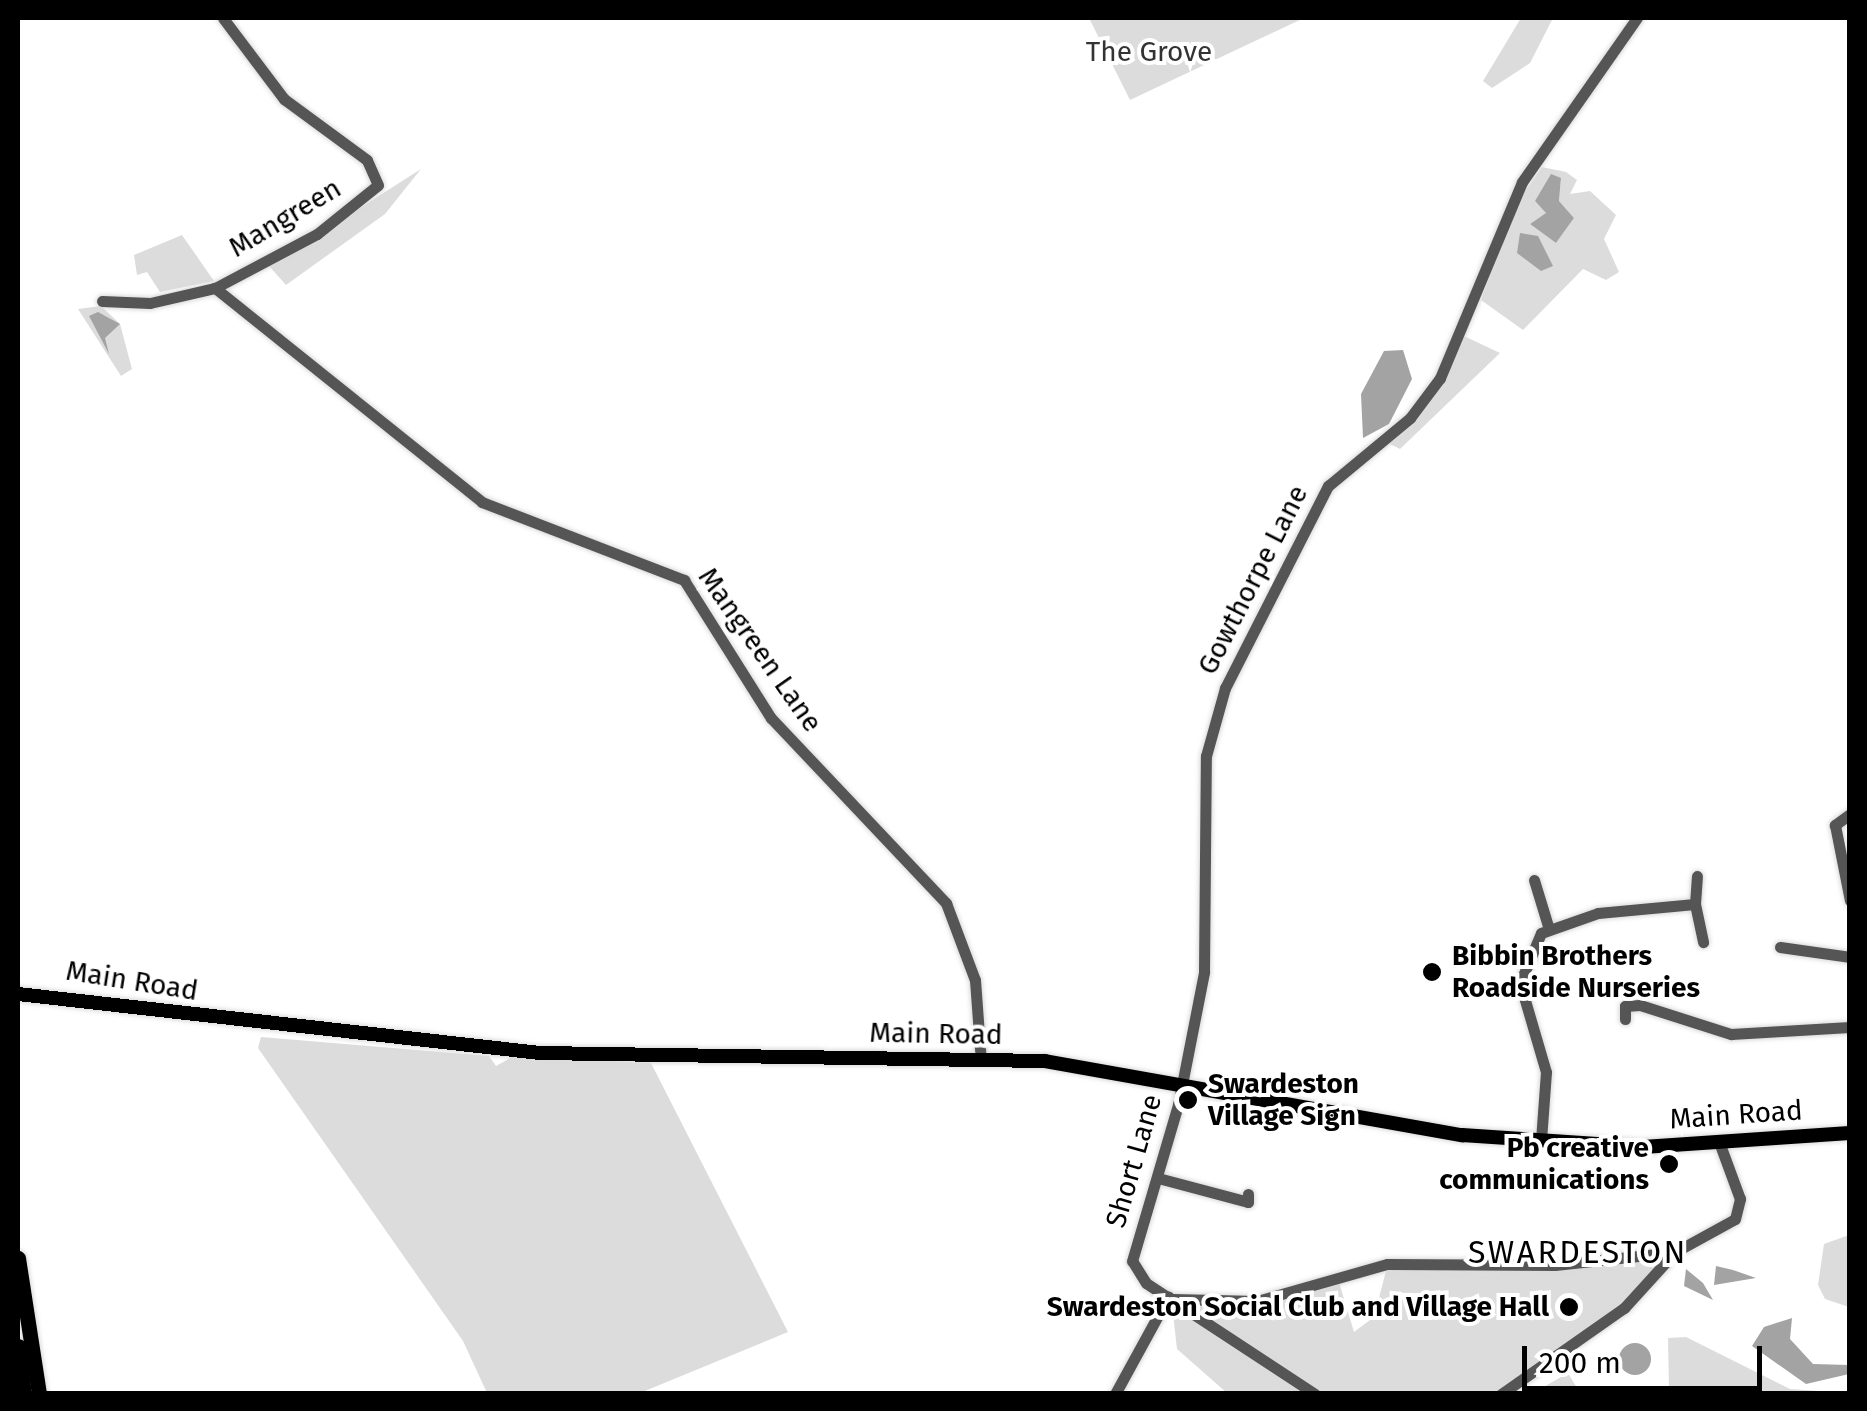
<!DOCTYPE html>
<html>
<head>
<meta charset="utf-8">
<style>
	body { margin:0 }
	#map { position:relative; width:1867px; height:1411px; overflow:hidden; background:#fff; font-family:"Fira Sans",sans-serif }
	div>[style] { position:absolute }
	[style*='--x'] { left:calc(var(--x)*1px); top:calc(var(--y)*1px); width:calc(var(--w)*1px); rotate:calc(var(--a)*1deg) }
	.green>* { inset:0; background:#dcdcdc }
	.water>* { inset:0; background:#a3a3a3 }
	.round { border-radius:50% }
	.roads { filter:drop-shadow(0 0 2px #dbdbdb) drop-shadow(0 0 2px #dbdbdb) }
	.minor>* { height:11px; margin:-5.5px; padding:0 5.5px; transform-origin:5.5px; border-radius:5.5px; background:#555 }
	.major>* { height:14px; margin:-7px; padding:0 7px; transform-origin:7px; border-radius:7px; background:#000 }
	.highway>* { height:15px; margin:-7.5px; padding:0 7.5px; transform-origin:7.5px; border-radius:7.5px; background:#000 }
	.dots>* { width:28px; height:28px; translate:-50% -50%; box-sizing:border-box; border:5px solid #fff; border-radius:50% }
	span { translate:-50% -50%; white-space:nowrap; text-align:center; line-height:1.15; -webkit-text-stroke:8px #fff; paint-order:stroke }
	.park-label { font-size:28px; color:#333 }
	.street-label { font-size:28px; color:#000 }
	.poi-label { font-size:28px; color:#000; font-weight:700 }
	.left { translate:0 -50%; text-align:left }
	.right { translate:-100% -50%; text-align:right }
	.quarter-label { font-size:32px; color:#000; letter-spacing:2.5px }
	.frame { position:absolute; inset:0; border:20px solid #000; pointer-events:none }
	.scale { position:absolute; left:1522px; top:1346px; width:240px; height:45px; box-sizing:border-box; border:5px solid #000; border-top:0; padding-left:12px; font-size:30px; line-height:35px; white-space:nowrap; color:#000; -webkit-text-stroke:8px #fff; paint-order:stroke }
</style>
</head>
<body>
<div id="map">
	<div class="green">
		<i style="clip-path:polygon(1089px 18px,1304px 18px,1130px 100px)"></i>
		<i style="clip-path:polygon(1521px 18px,1553px 18px,1530px 63px,1492px 88px,1483px 81px)"></i>
		<i style="clip-path:polygon(evenodd,1542px 167px,1566px 172px,1577px 180px,1570px 194px,1590px 191px,1616px 215px,1604px 239px,1619px 272px,1606px 280px,1583px 269px,1523px 330px,1481px 300px,1516px 204px,1542px 167px,1561px 179px,1559px 201px,1574px 218px,1556px 243px,1530px 224px,1547px 213px,1535px 201px,1561px 179px)"></i>
		<i style="clip-path:polygon(421px 169px,385px 214px,286px 285px,269px 266px)"></i>
		<i style="clip-path:polygon(182px 235px,214px 281px,160px 292px,147px 272px,137px 275px,134px 255px)"></i>
		<i style="clip-path:polygon(101px 306px,120px 324px,132px 369px,121px 376px,78px 309px)"></i>
		<i style="clip-path:polygon(1464px 336px,1500px 353px,1400px 449px,1386px 442px,1444px 379px)"></i>
		<i style="clip-path:polygon(261px 1037px,489px 1056px,496px 1066px,512px 1057px,651px 1063px,788px 1332px,640px 1393px,487px 1393px,463px 1341px,258px 1048px)"></i>
		<i style="clip-path:polygon(1849px 1235px,1850px 1235px,1849px 1307px,1825px 1299px,1818px 1285px,1824px 1244px)"></i>
		<i style="clip-path:polygon(1649px 1262px,1654px 1270px,1622px 1305px,1494px 1393px,1318px 1393px,1189px 1303px,1236px 1305px,1338px 1279px,1354px 1332px,1374px 1317px,1387px 1267px)"></i>
		<i style="clip-path:polygon(1182px 1312px,1301px 1392px,1303px 1393px,1227px 1393px,1177px 1349px,1173px 1314px)"></i>
		<i style="clip-path:polygon(1686px 1337px,1790px 1389px,1849px 1393px,1669px 1391px,1668px 1338px)"></i>
		<i style="clip-path:polygon(1568px 1373px,1580px 1393px,1536px 1393px,1535px 1392px)"></i>
	</div>
	<div class="water">
		<i style="clip-path:polygon(1551px 174px,1561px 178px,1559px 201px,1574px 218px,1556px 243px,1530px 224px,1546px 213px,1535px 201px)"></i>
		<i style="clip-path:polygon(1520px 233px,1538px 236px,1553px 266px,1541px 271px,1517px 253px)"></i>
		<i style="clip-path:polygon(98px 312px,120px 324px,105px 338px,109px 354px,89px 316px)"></i>
		<i style="clip-path:polygon(1403px 350px,1412px 379px,1389px 424px,1363px 438px,1361px 394px,1384px 351px)"></i>
		<i style="clip-path:polygon(1716px 1266px,1733px 1270px,1756px 1278px,1714px 1285px)"></i>
		<i style="clip-path:polygon(1686px 1269px,1703px 1283px,1713px 1300px,1684px 1286px)"></i>
		<i style="clip-path:polygon(1792px 1318px,1790px 1339px,1813px 1364px,1849px 1365px,1849px 1374px,1806px 1384px,1752px 1346px,1764px 1327px)"></i>
		<i class="round" style="left:1619px;top:1343px;width:32px;height:32px"></i>
	</div>
	<div class="roads">
		<div class="minor">
			<i style="--x:215;--y:288;--w:342;--a:38.7"></i>
			<i style="--x:482;--y:502;--w:217;--a:21.1"></i>
			<i style="--x:684;--y:580;--w:163;--a:57.8"></i>
			<i style="--x:771;--y:718;--w:255;--a:46.6"></i>
			<i style="--x:946;--y:903;--w:82;--a:69.4"></i>
			<i style="--x:975;--y:980;--w:81;--a:85.8"></i>
			<i style="--x:102;--y:301;--w:48;--a:2.4"></i>
			<i style="--x:150;--y:303;--w:67;--a:-13"></i>
			<i style="--x:215;--y:288;--w:115;--a:-27.9"></i>
			<i style="--x:317;--y:234;--w:78;--a:-38.8"></i>
			<i style="--x:378;--y:185;--w:27;--a:-114"></i>
			<i style="--x:367;--y:160;--w:103;--a:-143.7"></i>
			<i style="--x:284;--y:99;--w:101;--a:-127"></i>
			<i style="--x:1850;--y:814;--w:19;--a:144"></i>
			<i style="--x:1835;--y:825;--w:77;--a:78.8"></i>
			<i style="--x:1534;--y:880;--w:48;--a:73.1"></i>
			<i style="--x:1695;--y:904;--w:39;--a:78"></i>
			<i style="--x:1780;--y:947;--w:71;--a:8.1"></i>
			<i style="--x:1625;--y:1019;--w:13;--a:-90"></i>
			<i style="--x:1625;--y:1006;--w:15;--a:-4"></i>
			<i style="--x:1640;--y:1005;--w:96;--a:17.7"></i>
			<i style="--x:1731;--y:1034;--w:119;--a:-3.4"></i>
			<i style="--x:1541;--y:1140;--w:68;--a:-85.8"></i>
			<i style="--x:1546;--y:1072;--w:93;--a:-106.3"></i>
			<i style="--x:1520;--y:983;--w:54;--a:-67.2"></i>
			<i style="--x:1541;--y:933;--w:60;--a:-19.3"></i>
			<i style="--x:1598;--y:913;--w:97;--a:-5.3"></i>
			<i style="--x:1695;--y:904;--w:28;--a:-86"></i>
			<i style="--x:1158;--y:1178;--w:93;--a:14.9"></i>
			<i style="--x:1248;--y:1202;--w:8;--a:-90"></i>
			<i style="--x:1173;--y:1299;--w:84;--a:1.4"></i>
			<i style="--x:1257;--y:1301;--w:135;--a:-15.9"></i>
			<i style="--x:1387;--y:1264;--w:168;--a:0.3"></i>
			<i style="--x:1555;--y:1265;--w:121;--a:-6.2"></i>
			<i style="--x:1115;--y:1394;--w:111;--a:-61.3"></i>
			<i style="--x:1315;--y:1394;--w:202;--a:-146.7"></i>
			<i style="--x:1146;--y:1283;--w:26;--a:-122"></i>
			<i style="--x:1132;--y:1261;--w:163;--a:-73.6"></i>
			<i style="--x:1178;--y:1105;--w:136;--a:-78.9"></i>
			<i style="--x:1204;--y:972;--w:216;--a:-89.5"></i>
			<i style="--x:1206;--y:756;--w:71;--a:-74.4"></i>
			<i style="--x:1225;--y:688;--w:227;--a:-63"></i>
			<i style="--x:1328;--y:486;--w:107;--a:-39.7"></i>
			<i style="--x:1410;--y:418;--w:50;--a:-53.1"></i>
			<i style="--x:1440;--y:378;--w:212;--a:-67.3"></i>
			<i style="--x:1522;--y:182;--w:200;--a:-55"></i>
			<i style="--x:1501;--y:1394;--w:150;--a:-35"></i>
			<i style="--x:1624;--y:1308;--w:76;--a:-47.7"></i>
			<i style="--x:1675;--y:1252;--w:68;--a:-28.8"></i>
			<i style="--x:1735;--y:1219;--w:21;--a:-76"></i>
			<i style="--x:1740;--y:1199;--w:61;--a:-110.2"></i>
		</div>
		<div class="major">
			<i style="--x:18;--y:994;--w:525;--a:6.45"></i>
			<i style="--x:540;--y:1053;--w:505;--a:0.91"></i>
			<i style="--x:1045;--y:1061;--w:424;--a:10.1"></i>
			<i style="--x:1462;--y:1135;--w:181;--a:3.8"></i>
			<i style="--x:1643;--y:1147;--w:207;--a:-3.9"></i>
		</div>
		<div class="highway">
			<i style="--x:18;--y:1258;--w:138;--a:81.2"></i>
			<i style="--x:18;--y:1346;--w:48;--a:82.9"></i>
		</div>
	</div>
	<div class="dots">
		<i style="left:1432px;top:972px;background:#000"></i>
		<i style="left:1188px;top:1100px;background:#000"></i>
		<i style="left:1669px;top:1164px;background:#000"></i>
		<i style="left:1569px;top:1307px;background:#000"></i>
	</div>
	<div class="park-label">
		<span style="left:1149px;top:52px">The Grove</span>
	</div>
	<div class="street-label">
		<span style="left:285px;top:218px;rotate:-31deg">Mangreen</span>
		<span style="left:1253px;top:580px;rotate:-63deg">Gowthorpe Lane</span>
		<span style="left:760px;top:650px;rotate:55deg">Mangreen Lane</span>
		<span style="left:132px;top:981px;rotate:9deg">Main Road</span>
		<span style="left:936px;top:1034px;rotate:1deg">Main Road</span>
		<span style="left:1736px;top:1115px;rotate:-4deg">Main Road</span>
		<span style="left:1134px;top:1161px;rotate:-74deg">Short Lane</span>
	</div>
	<div class="poi-label">
		<span class="left" style="left:1452px;top:972px">Bibbin Brothers<br>Roadside Nurseries</span>
		<span class="left" style="left:1208px;top:1100px">Swardeston<br>Village Sign</span>
		<span class="right" style="left:1649px;top:1164px">Pb creative<br>communications</span>
		<span class="right" style="left:1549px;top:1307px">Swardeston Social Club and Village Hall</span>
	</div>
	<div class="quarter-label">
		<span style="left:1578px;top:1252px">SWARDESTON</span>
	</div>
	<div class="frame"></div>
	<div class="scale">200 m</div>
</div>
</body>
</html>
